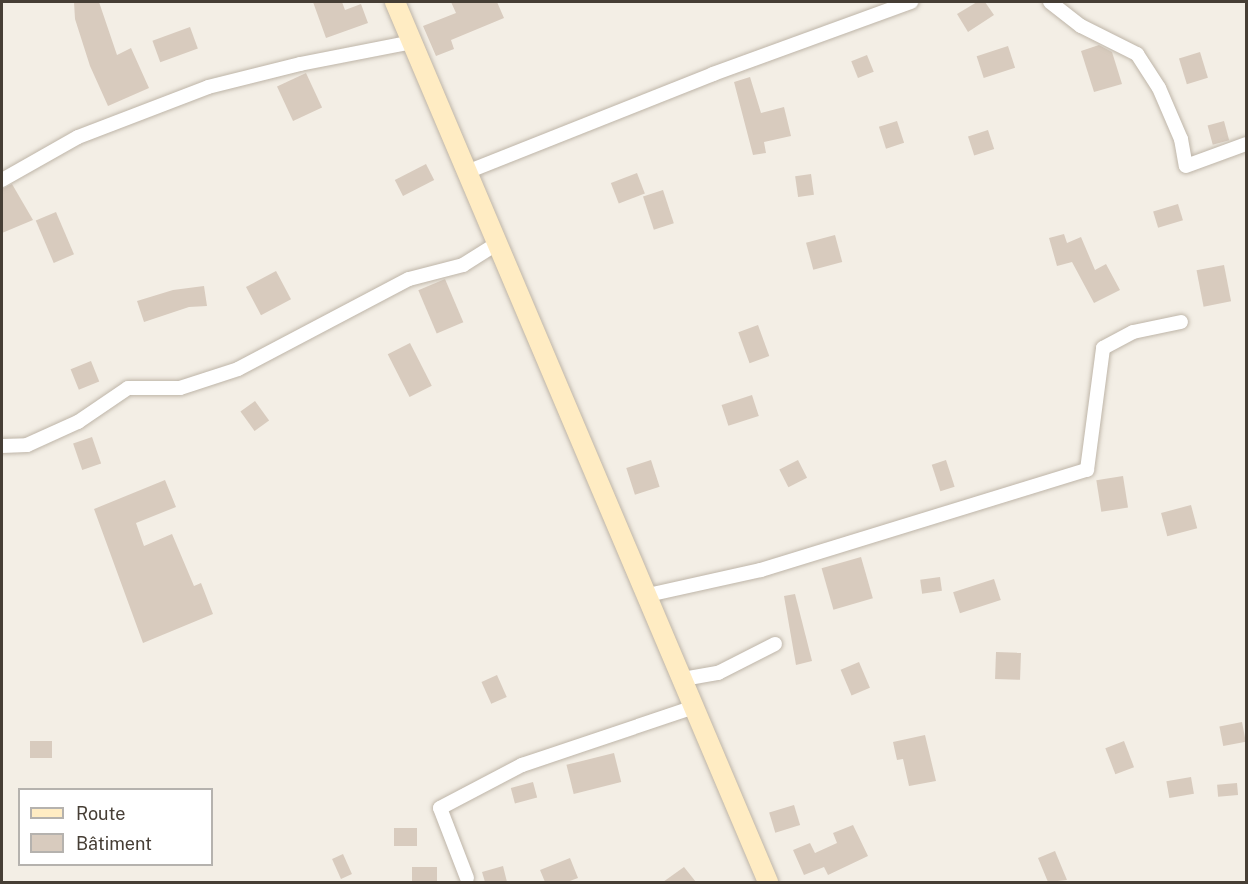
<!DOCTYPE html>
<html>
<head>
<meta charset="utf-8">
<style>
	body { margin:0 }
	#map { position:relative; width:1248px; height:884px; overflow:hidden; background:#f3eee5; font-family:"Public Sans",sans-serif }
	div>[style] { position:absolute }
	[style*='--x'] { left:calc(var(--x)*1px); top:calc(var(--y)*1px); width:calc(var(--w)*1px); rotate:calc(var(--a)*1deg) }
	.building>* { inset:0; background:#d8cbbe; transform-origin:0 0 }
	.roads { filter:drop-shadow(0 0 2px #beb5a8) drop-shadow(0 0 2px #beb5a8) }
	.street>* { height:14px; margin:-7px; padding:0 7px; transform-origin:7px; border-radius:7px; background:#fff }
	.secondary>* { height:20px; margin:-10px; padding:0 10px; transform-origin:10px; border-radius:10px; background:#ffecc3 }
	span { translate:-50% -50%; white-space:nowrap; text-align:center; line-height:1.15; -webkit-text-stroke:5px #fff; paint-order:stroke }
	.frame { position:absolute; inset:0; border:3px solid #463e35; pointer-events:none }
	.legend { position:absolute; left:18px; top:788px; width:195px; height:78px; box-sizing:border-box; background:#fff; border:2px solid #b5b2ae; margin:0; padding:8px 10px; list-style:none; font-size:18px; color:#463e35 }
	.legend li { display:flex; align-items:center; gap:12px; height:30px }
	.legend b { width:30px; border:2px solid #b5b2ae }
</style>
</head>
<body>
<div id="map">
	<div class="building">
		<i style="clip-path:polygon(74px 2px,99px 2px,117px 55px,131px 48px,149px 88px,108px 106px,90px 66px,75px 19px)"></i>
		<i style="clip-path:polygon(313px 2px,342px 2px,345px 10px,361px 4px,368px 23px,326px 38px)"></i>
		<i style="clip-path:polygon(451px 2px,497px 2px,504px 18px,451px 40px,454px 49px,436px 56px,423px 26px,456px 13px)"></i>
		<i style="clip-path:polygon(977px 2px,985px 2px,994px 15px,968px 32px,957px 14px)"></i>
		<i style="left:190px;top:27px;width:23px;height:40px;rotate:70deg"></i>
		<i style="clip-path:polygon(1099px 45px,1112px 52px,1122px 84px,1094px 92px,1081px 51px)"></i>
		<i style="left:1008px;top:46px;width:23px;height:33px;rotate:72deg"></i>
		<i style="left:1200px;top:52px;width:27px;height:22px;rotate:73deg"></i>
		<i style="left:867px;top:55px;width:18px;height:17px;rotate:68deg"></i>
		<i style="left:306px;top:73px;width:38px;height:32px;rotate:65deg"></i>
		<i style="clip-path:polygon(750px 77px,761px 113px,784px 107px,791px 136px,764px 142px,766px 153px,753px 155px,734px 82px)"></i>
		<i style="left:897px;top:121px;width:23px;height:19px;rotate:72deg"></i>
		<i style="left:1224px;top:121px;width:20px;height:17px;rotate:75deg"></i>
		<i style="left:988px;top:130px;width:20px;height:21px;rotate:72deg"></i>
		<i style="left:426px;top:164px;width:18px;height:35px;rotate:63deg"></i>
		<i style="left:637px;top:173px;width:22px;height:28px;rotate:69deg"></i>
		<i style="left:811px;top:174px;width:21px;height:16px;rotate:82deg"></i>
		<i style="clip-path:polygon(12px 184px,33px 220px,2px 233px,2px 189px)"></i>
		<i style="left:663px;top:190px;width:35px;height:21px;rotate:72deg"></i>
		<i style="left:1178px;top:204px;width:17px;height:26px;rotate:73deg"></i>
		<i style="left:56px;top:212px;width:46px;height:22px;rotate:67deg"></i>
		<i style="clip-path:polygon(1064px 234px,1067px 243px,1081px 237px,1095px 270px,1106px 264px,1120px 290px,1094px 303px,1072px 262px,1057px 266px,1049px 238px)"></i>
		<i style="left:835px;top:235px;width:28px;height:30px;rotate:75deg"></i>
		<i style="left:1224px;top:265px;width:37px;height:28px;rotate:79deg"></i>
		<i style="left:276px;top:271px;width:32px;height:34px;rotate:62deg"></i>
		<i style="left:445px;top:279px;width:47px;height:29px;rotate:67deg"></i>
		<i style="clip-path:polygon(204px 286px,207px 306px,189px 307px,144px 322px,137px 301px,173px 290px)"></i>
		<i style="left:758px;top:325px;width:33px;height:21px;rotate:70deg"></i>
		<i style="left:410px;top:343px;width:48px;height:25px;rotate:63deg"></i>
		<i style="left:91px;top:361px;width:22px;height:22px;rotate:68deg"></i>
		<i style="left:752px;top:395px;width:22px;height:32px;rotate:72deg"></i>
		<i style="left:255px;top:401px;width:24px;height:18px;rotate:54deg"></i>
		<i style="left:92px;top:437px;width:28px;height:20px;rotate:71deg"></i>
		<i style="left:651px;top:460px;width:28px;height:26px;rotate:72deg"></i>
		<i style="left:798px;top:460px;width:20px;height:21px;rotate:63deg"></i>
		<i style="left:946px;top:460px;width:28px;height:15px;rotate:72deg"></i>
		<i style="left:1123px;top:476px;width:32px;height:27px;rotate:81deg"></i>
		<i style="clip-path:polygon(165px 480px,176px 507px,136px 523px,144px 546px,172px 534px,194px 586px,201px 583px,213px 614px,143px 643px,94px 509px)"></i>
		<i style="left:1191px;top:505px;width:24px;height:31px;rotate:75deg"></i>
		<i style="left:861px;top:557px;width:43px;height:41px;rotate:74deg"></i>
		<i style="left:940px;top:577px;width:14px;height:20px;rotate:82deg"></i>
		<i style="left:994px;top:579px;width:22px;height:43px;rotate:72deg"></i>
		<i style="clip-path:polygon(795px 594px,812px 661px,796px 665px,784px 596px)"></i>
		<i style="left:996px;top:652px;width:25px;height:27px;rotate:2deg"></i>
		<i style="left:859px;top:662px;width:28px;height:20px;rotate:67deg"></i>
		<i style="left:497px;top:675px;width:24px;height:17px;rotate:66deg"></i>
		<i style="left:1242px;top:722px;width:20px;height:23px;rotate:79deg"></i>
		<i style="clip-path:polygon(925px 735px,936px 781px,909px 786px,903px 759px,897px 760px,893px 742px)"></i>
		<i style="left:30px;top:741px;width:22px;height:17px"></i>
		<i style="left:1124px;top:741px;width:28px;height:20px;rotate:69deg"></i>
		<i style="left:614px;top:753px;width:30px;height:49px;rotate:76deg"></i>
		<i style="left:1191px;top:777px;width:17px;height:25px;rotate:80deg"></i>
		<i style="left:533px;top:782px;width:16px;height:23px;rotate:75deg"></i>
		<i style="left:1237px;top:783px;width:12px;height:20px;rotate:85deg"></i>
		<i style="left:794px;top:805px;width:21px;height:26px;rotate:73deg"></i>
		<i style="clip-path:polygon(853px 825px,868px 856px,828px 875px,824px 867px,804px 875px,793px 850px,810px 843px,815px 853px,837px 843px,833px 833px)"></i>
		<i style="left:394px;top:828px;width:23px;height:18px"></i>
		<i style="clip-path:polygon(1055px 851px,1067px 880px,1048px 882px,1038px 858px)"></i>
		<i style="left:343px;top:854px;width:22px;height:12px;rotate:66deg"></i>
		<i style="clip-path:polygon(570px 858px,578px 878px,567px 882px,545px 882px,540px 870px)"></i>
		<i style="clip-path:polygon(503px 866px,507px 882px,485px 882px,482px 872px)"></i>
		<i style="left:437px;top:867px;width:15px;height:25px;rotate:90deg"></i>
		<i style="clip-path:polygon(684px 867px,696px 882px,663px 882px)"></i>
	</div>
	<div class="roads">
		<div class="street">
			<i style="--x:1050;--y:2;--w:39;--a:38"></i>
			<i style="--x:1081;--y:26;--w:63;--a:26.6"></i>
			<i style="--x:1137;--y:54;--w:40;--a:57.1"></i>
			<i style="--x:1159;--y:88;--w:56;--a:66.7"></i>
			<i style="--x:1181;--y:139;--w:27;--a:80"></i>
			<i style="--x:1186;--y:166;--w:64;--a:-20.1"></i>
			<i style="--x:467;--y:172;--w:265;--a:-21.7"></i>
			<i style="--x:713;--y:74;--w:211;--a:-20"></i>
			<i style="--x:2;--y:180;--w:87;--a:-29.5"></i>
			<i style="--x:78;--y:137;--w:139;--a:-21"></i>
			<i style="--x:208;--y:87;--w:95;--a:-14"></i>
			<i style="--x:300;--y:64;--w:114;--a:-11.1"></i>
			<i style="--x:2;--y:446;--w:25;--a:-2"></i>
			<i style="--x:27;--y:445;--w:56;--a:-24.3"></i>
			<i style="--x:78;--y:422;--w:60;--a:-34.2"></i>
			<i style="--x:128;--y:388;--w:52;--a:0"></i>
			<i style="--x:180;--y:388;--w:61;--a:-18.1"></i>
			<i style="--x:238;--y:369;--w:193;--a:-27.8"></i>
			<i style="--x:409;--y:279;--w:56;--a:-14.5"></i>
			<i style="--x:463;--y:265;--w:41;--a:-32.2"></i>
			<i style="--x:648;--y:595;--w:116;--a:-12.5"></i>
			<i style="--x:761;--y:570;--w:341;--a:-17.1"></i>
			<i style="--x:1087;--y:470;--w:123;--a:-82.5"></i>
			<i style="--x:1103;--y:348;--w:34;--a:-28"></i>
			<i style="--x:1133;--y:332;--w:49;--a:-11.8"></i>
			<i style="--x:683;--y:679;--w:36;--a:-10"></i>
			<i style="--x:718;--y:673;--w:64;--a:-27"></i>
			<i style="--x:467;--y:878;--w:75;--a:-111.1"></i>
			<i style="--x:440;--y:808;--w:93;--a:-27.7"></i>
			<i style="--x:522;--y:765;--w:182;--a:-18.6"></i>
		</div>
		<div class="secondary">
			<i style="--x:395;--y:2;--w:956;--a:67.03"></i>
		</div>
	</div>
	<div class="frame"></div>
	<ul class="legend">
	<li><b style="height:8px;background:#ffecc3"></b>Route</li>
	<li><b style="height:16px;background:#d8cbbe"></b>Bâtiment</li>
	</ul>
</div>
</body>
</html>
